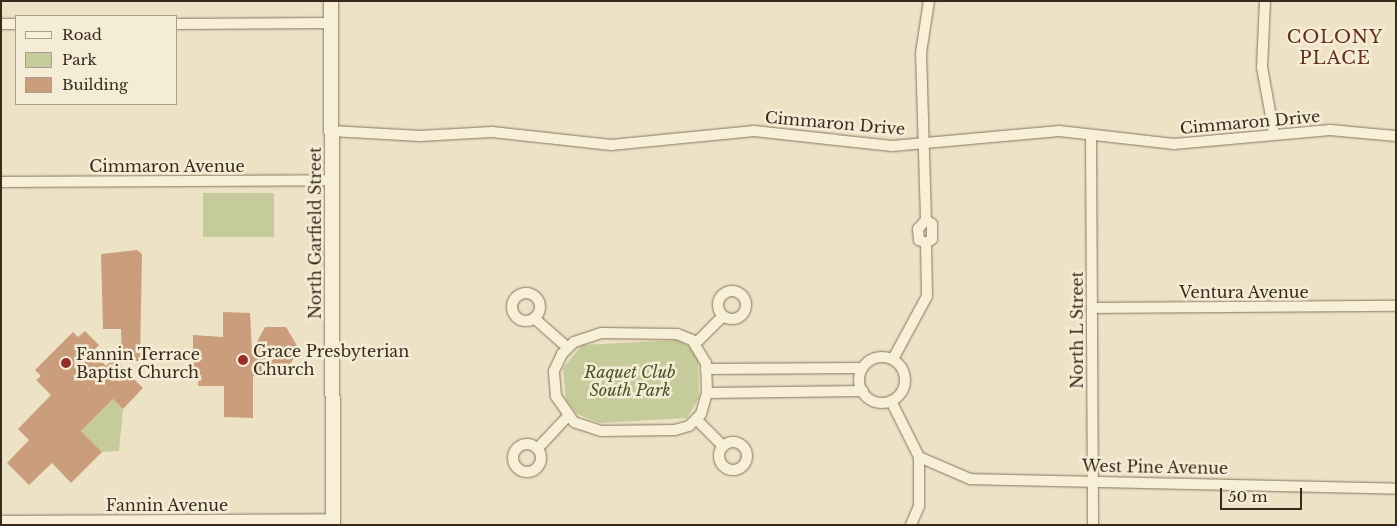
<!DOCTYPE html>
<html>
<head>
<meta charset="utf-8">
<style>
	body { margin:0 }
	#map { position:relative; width:1397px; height:526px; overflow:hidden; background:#ede2c6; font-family:"Libre Baskerville",serif }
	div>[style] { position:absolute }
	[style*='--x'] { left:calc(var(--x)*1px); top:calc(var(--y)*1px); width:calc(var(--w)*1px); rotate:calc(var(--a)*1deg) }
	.green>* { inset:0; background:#c5cb9a; transform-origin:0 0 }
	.building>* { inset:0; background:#ca9e7c }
	.roads { filter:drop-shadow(0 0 1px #88745c) drop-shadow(0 0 1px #88745c) }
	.minor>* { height:10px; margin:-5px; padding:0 5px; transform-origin:5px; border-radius:5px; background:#f8efd9 }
	.minor>.ring { margin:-5px; padding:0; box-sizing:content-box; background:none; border:10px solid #f8efd9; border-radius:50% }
	.tertiary>* { height:12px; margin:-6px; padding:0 6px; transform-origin:6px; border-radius:6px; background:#f8efd9 }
	.secondary>* { height:14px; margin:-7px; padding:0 7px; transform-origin:7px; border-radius:7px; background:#f8efd9 }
	.dots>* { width:14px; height:14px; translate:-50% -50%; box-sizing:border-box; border:2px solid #f5ecd5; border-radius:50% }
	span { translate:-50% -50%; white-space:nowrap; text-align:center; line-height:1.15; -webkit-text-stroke:5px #f5ecd5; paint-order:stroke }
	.street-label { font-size:16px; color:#392c1f }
	.poi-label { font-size:16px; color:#392c1f }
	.left { translate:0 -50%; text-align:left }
	.park-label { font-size:16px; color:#485526; font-style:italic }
	.neighbourhood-label { font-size:18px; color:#642f20; letter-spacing:1px }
	.frame { position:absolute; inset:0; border:2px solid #392c1f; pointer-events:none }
	.legend { position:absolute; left:15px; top:15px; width:162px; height:90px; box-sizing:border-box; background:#f5ecd5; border:1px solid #aa9f8c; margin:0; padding:6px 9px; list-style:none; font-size:15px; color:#392c1f }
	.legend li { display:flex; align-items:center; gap:10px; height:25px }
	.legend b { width:25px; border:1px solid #aa9f8c }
	.scale { position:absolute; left:1220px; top:488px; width:82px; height:22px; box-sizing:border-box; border:2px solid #392c1f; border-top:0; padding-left:6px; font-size:15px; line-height:18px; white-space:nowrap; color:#392c1f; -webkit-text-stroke:4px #f5ecd5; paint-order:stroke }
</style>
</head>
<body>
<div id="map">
	<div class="green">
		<i style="left:203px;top:193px;width:71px;height:44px"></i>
		<i style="clip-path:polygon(677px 340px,690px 347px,698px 360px,699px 398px,687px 418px,599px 423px,577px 414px,566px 400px,563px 368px,582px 345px)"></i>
		<i style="clip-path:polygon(113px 399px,123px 409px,119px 451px,102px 452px,81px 431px)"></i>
	</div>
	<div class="building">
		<i style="clip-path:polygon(137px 250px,142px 254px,140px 361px,122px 361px,121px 329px,103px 329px,101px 254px)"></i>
		<i style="clip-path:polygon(223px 312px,250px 313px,252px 351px,265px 327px,286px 327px,299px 349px,286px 371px,253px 376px,253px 418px,224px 417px,224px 386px,198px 386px,199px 374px,193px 373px,193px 335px,223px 337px)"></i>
		<i style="clip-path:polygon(85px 331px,99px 345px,92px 352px,106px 366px,113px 359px,143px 388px,123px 409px,113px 399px,81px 431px,102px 452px,71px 483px,52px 463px,29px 485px,7px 463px,29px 440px,18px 429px,51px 395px,36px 380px,41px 376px,35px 370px,73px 332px,78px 337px)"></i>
	</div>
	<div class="roads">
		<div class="minor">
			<i style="--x:1265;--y:1;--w:66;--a:92.6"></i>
			<i style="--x:1262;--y:67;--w:68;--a:79.8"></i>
			<i style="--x:1;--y:24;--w:15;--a:0"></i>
			<i style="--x:176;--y:24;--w:155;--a:-0.4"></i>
			<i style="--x:332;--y:131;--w:88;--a:3.3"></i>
			<i style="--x:420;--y:136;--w:72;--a:-3.2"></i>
			<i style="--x:492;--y:132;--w:120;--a:6.2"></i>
			<i style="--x:611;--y:145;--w:144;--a:-5.6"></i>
			<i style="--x:754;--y:131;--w:139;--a:6.2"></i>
			<i style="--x:892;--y:146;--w:168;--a:-5.1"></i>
			<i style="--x:1059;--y:131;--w:116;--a:6.4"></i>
			<i style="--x:1174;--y:144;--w:157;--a:-5.1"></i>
			<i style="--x:1330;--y:130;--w:66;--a:5.2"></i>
			<i style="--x:1091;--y:135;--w:390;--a:89.7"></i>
			<i style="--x:1;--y:182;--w:331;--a:-0.3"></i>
			<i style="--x:926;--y:220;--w:167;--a:-91.7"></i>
			<i style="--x:921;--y:53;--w:53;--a:-81.3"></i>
			<i style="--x:926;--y:220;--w:12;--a:132"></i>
			<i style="--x:918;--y:229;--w:11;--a:85"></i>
			<i style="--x:919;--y:240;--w:8;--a:23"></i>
			<i style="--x:926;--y:220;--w:7;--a:34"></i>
			<i style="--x:932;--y:224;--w:15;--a:90"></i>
			<i style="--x:932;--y:239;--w:7;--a:146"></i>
			<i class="ring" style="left:718px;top:291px;width:18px;height:18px"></i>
			<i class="ring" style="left:512px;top:293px;width:18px;height:18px"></i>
			<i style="--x:1092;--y:308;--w:304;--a:-0.4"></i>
			<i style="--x:534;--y:318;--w:45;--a:41.4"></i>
			<i style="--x:601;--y:333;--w:76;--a:0.8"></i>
			<i style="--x:677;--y:334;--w:16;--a:22"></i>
			<i style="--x:692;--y:340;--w:27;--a:59"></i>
			<i style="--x:706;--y:363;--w:30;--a:88"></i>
			<i style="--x:707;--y:393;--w:22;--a:106"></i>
			<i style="--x:701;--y:414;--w:17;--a:135"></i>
			<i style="--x:689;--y:426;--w:15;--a:164"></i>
			<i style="--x:675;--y:430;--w:74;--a:179.2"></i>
			<i style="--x:601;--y:431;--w:28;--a:-162"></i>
			<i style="--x:574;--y:422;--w:32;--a:-125"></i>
			<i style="--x:556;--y:396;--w:25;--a:-95"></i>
			<i style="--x:554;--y:371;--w:19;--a:-65"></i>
			<i style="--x:562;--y:354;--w:17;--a:-45"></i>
			<i style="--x:574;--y:342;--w:28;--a:-18"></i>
			<i style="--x:696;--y:343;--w:38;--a:-45"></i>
			<i class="ring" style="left:859px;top:357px;width:36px;height:36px"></i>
			<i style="--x:893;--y:359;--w:72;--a:-61.6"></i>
			<i style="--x:927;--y:296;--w:53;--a:-91.1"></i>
			<i style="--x:706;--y:369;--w:156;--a:-0.4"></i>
			<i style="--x:707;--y:393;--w:156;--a:-0.7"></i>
			<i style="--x:891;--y:401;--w:63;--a:63.4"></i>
			<i style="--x:919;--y:457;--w:49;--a:90"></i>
			<i style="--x:919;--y:506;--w:21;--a:113"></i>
			<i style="--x:696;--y:419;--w:38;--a:45"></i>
			<i class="ring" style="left:719px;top:442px;width:18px;height:18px"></i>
			<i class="ring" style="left:513px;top:444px;width:18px;height:18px"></i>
			<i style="--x:538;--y:448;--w:44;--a:-46.8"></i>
			<i style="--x:919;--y:457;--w:56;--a:23.3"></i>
			<i style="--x:970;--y:479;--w:426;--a:1.3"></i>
		</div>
		<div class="tertiary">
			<i style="--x:1;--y:522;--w:332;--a:-0.3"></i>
		</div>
		<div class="secondary">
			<i style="--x:331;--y:1;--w:524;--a:89.78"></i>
		</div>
	</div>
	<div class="dots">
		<i style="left:243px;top:360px;background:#962d2d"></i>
		<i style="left:66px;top:363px;background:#962d2d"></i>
	</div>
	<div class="street-label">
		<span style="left:1250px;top:122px;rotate:-5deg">Cimmaron Drive</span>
		<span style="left:835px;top:123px;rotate:5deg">Cimmaron Drive</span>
		<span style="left:167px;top:166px">Cimmaron Avenue</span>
		<span style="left:315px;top:233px;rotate:-90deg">North Garfield Street</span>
		<span style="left:1244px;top:292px">Ventura Avenue</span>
		<span style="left:1077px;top:330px;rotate:-90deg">North L Street</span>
		<span style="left:1155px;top:467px;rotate:1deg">West Pine Avenue</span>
		<span style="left:167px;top:505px">Fannin Avenue</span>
	</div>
	<div class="poi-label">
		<span class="left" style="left:253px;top:360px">Grace Presbyterian<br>Church</span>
		<span class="left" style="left:76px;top:363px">Fannin Terrace<br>Baptist Church</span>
	</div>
	<div class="park-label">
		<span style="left:630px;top:381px">Raquet Club<br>South Park</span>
	</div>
	<div class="neighbourhood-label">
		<span style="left:1335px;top:48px">COLONY<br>PLACE</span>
	</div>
	<div class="frame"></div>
	<ul class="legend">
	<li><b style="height:6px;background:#f8efd9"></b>Road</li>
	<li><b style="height:14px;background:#c5cb9a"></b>Park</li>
	<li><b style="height:14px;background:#ca9e7c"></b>Building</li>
	</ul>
	<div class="scale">50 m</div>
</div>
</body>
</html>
